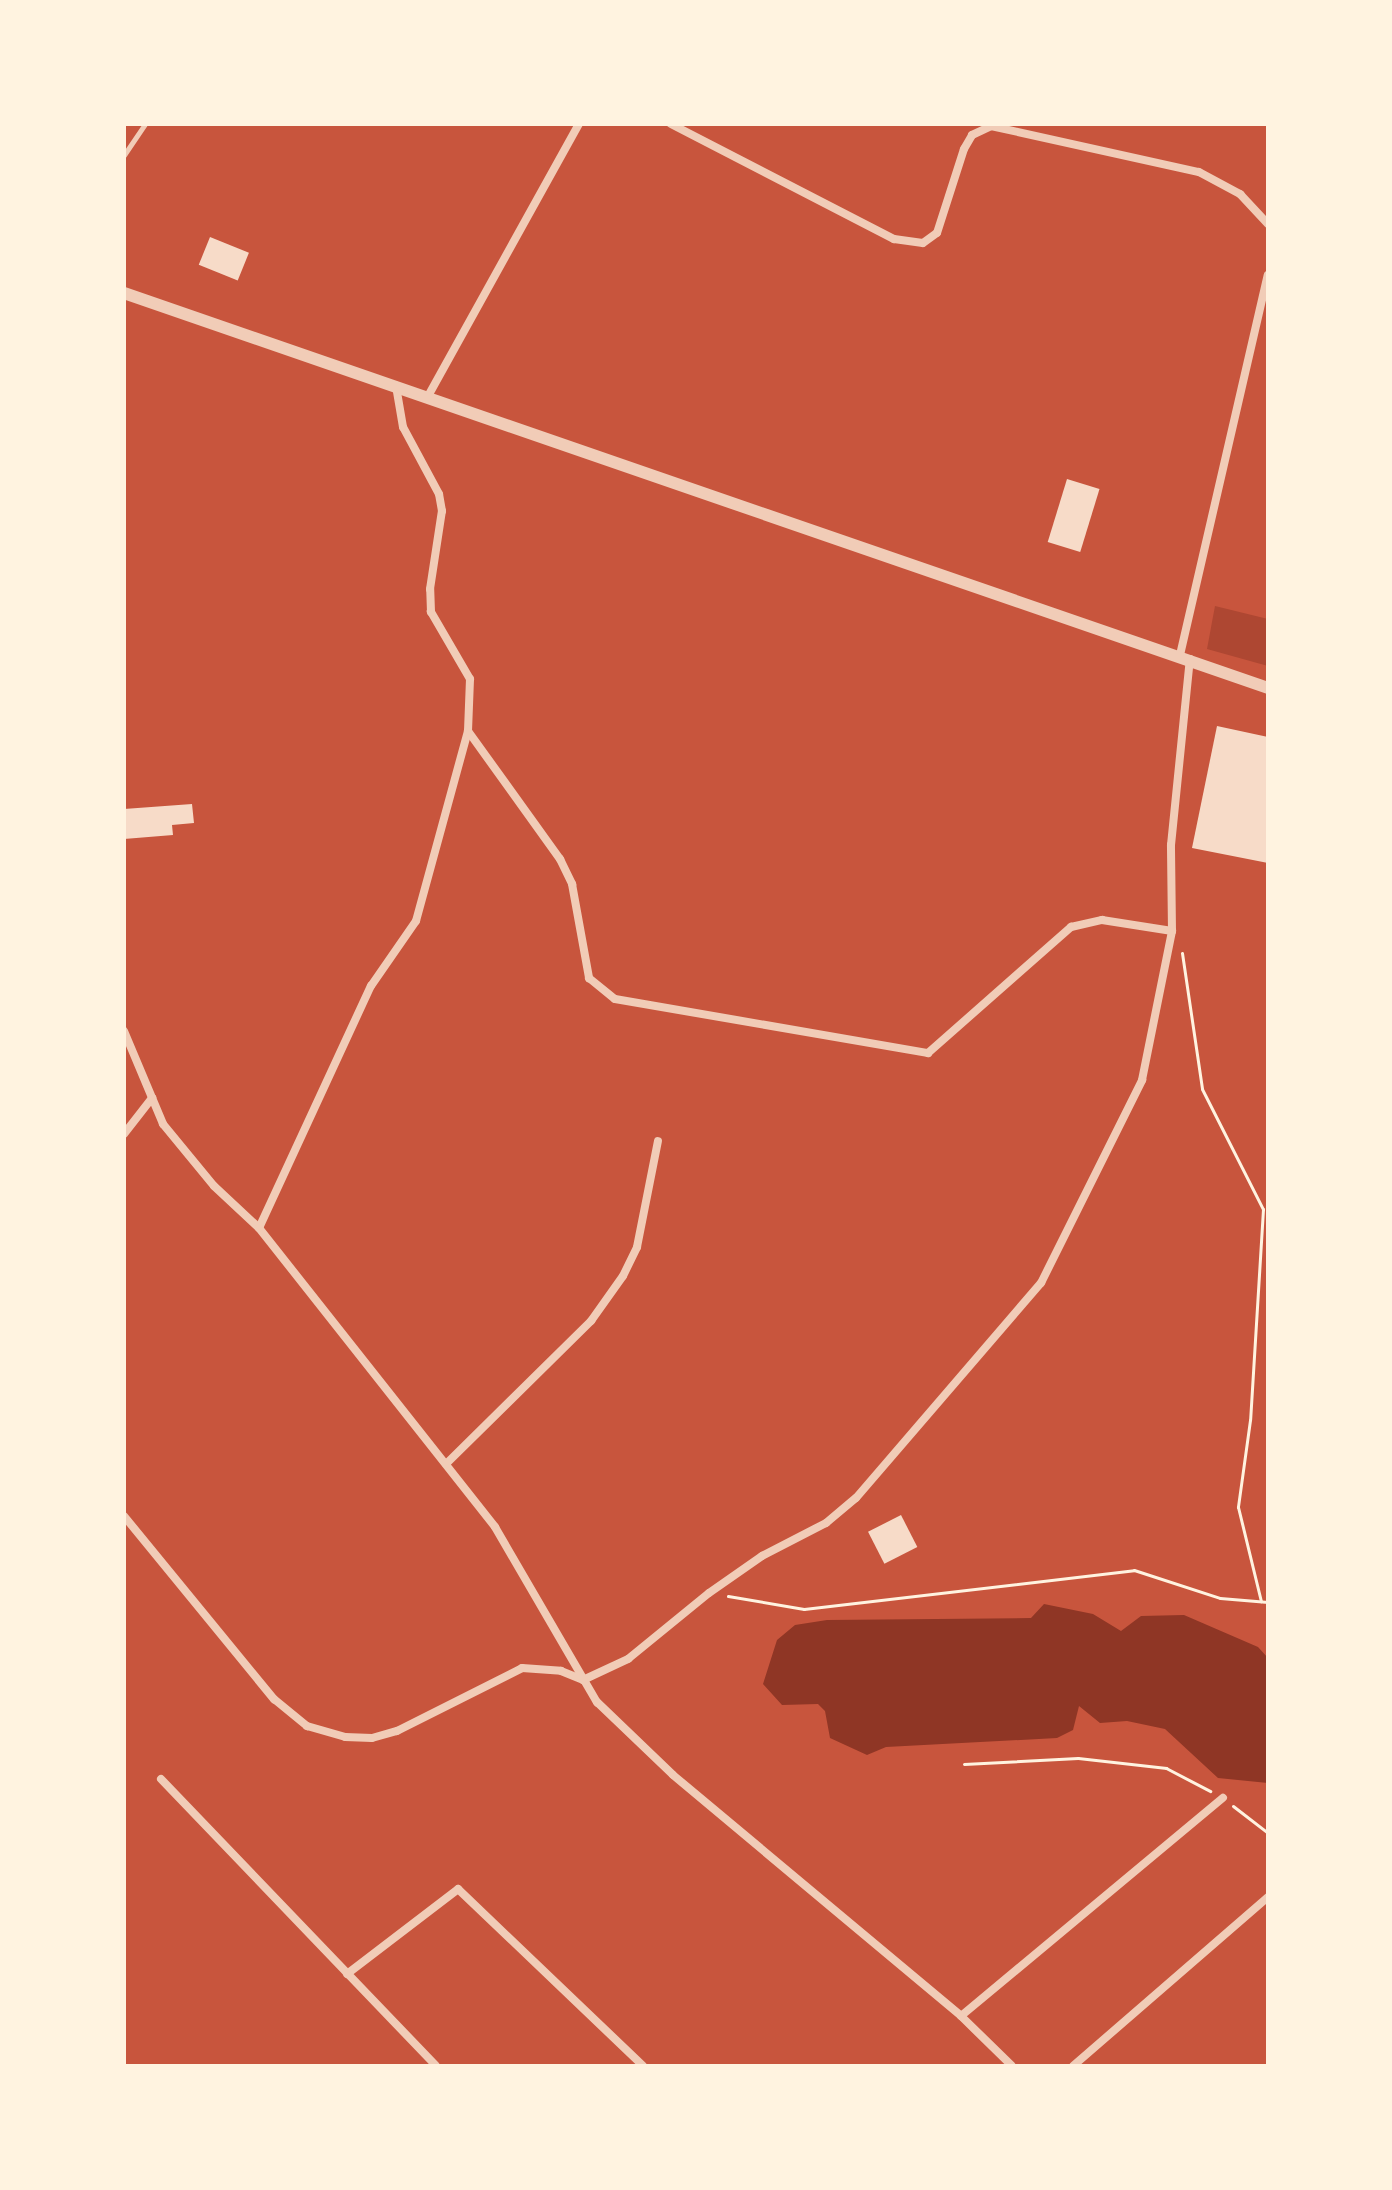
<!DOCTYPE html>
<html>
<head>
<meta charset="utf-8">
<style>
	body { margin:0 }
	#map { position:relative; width:1392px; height:2190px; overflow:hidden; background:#c8553d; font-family:"Noto Sans",sans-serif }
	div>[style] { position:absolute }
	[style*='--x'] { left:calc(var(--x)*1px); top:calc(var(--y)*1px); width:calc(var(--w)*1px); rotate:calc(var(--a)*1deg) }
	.green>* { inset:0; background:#ae4732 }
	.water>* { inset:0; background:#8f3625 }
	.building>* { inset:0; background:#f7dbc8; transform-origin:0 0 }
	.path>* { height:3px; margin:-1.5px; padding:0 1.5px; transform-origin:1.5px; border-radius:1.5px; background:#fff3e0 }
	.service>* { height:5px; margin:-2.5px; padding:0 2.5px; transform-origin:2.5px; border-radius:2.5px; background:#f1ccb7 }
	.minor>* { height:8px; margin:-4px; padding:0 4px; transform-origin:4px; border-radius:4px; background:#f1ccb7 }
	.tertiary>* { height:12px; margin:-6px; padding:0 6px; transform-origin:6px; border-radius:6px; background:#f1ccb7 }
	span { translate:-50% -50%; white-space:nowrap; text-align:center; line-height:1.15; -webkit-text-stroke:6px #fff3e0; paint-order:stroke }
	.frame { position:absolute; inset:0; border:126px solid #fff3e0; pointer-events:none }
</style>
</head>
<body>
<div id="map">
	<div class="green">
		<i style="clip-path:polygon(1215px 606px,1268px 619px,1268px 666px,1207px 649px)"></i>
	</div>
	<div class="water">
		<i style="clip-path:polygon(1044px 1604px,1093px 1614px,1121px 1631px,1141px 1616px,1184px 1615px,1258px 1647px,1268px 1658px,1268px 1783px,1218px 1778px,1165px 1729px,1127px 1721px,1100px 1723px,1079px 1706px,1073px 1730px,1057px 1738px,886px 1747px,867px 1755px,830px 1738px,825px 1711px,818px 1704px,782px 1705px,763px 1684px,777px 1640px,795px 1625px,827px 1620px,1031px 1618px)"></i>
	</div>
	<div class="building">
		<i style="left:210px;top:237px;width:42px;height:30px;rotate:22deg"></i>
		<i style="left:1067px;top:479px;width:34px;height:66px;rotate:17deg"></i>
		<i style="clip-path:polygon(1217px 726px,1268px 737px,1268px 863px,1192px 848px)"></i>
		<i style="clip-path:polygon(192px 804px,194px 823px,172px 825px,173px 835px,124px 839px,124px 809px)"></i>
		<i style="left:901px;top:1515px;width:36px;height:37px;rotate:63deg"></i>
	</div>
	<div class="path">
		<i style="--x:1182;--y:953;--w:137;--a:81.6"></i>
		<i style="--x:1202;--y:1089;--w:135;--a:63.1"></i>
		<i style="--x:1263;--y:1209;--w:211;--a:93.5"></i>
		<i style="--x:1250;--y:1420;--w:88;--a:97.9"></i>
		<i style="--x:1238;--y:1507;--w:97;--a:76.3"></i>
		<i style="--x:728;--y:1596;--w:77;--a:9.7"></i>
		<i style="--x:804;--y:1609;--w:332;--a:-6.7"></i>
		<i style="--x:1134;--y:1570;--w:90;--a:18"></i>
		<i style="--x:1220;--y:1598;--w:48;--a:4.8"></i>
		<i style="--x:964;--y:1764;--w:114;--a:-3"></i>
		<i style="--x:1078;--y:1758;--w:89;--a:6.5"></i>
		<i style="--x:1166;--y:1768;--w:50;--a:27.6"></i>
		<i style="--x:1233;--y:1806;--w:44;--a:37.6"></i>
	</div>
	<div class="service">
		<i style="--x:124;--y:155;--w:37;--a:-56"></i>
	</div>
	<div class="minor">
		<i style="--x:671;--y:124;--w:251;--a:27.3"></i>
		<i style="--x:894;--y:239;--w:29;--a:8"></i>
		<i style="--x:923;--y:243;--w:17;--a:-36"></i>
		<i style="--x:937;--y:233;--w:88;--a:-72.2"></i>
		<i style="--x:964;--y:149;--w:16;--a:-60"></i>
		<i style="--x:972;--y:135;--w:21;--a:-25"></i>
		<i style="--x:991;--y:126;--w:213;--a:12.5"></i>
		<i style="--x:1199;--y:172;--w:47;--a:28.2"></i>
		<i style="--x:1240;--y:194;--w:41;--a:47"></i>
		<i style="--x:427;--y:398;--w:313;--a:-61"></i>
		<i style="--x:1180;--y:655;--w:390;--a:-77"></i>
		<i style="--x:468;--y:731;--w:158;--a:54.3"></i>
		<i style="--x:560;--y:859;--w:28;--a:64"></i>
		<i style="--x:572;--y:884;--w:96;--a:79.7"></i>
		<i style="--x:589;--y:978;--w:33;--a:39"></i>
		<i style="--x:615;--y:999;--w:318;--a:9.8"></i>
		<i style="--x:928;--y:1053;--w:191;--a:-41.4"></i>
		<i style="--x:1071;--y:927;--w:32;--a:-13"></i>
		<i style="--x:1102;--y:920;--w:71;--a:8.9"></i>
		<i style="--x:124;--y:1031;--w:101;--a:67.2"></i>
		<i style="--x:163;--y:1124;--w:80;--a:50.6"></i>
		<i style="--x:214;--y:1186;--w:62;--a:43"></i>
		<i style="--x:259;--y:1228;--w:381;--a:51.7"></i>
		<i style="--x:495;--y:1527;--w:203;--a:59.8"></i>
		<i style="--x:597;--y:1702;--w:105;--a:43.8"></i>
		<i style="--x:673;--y:1775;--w:376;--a:39.9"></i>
		<i style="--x:961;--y:2016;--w:71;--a:44.4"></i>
		<i style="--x:124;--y:1134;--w:46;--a:-52.1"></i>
		<i style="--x:259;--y:1228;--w:267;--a:-65.2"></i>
		<i style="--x:371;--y:986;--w:79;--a:-55.3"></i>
		<i style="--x:416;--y:921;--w:197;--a:-74.7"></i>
		<i style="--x:468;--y:731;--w:52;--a:-87.8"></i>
		<i style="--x:470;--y:679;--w:78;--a:-120.2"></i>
		<i style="--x:431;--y:612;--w:23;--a:-92"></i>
		<i style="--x:430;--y:589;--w:79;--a:-81.3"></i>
		<i style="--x:442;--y:511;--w:17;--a:-100"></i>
		<i style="--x:439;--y:494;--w:76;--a:-118.2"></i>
		<i style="--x:403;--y:427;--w:42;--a:-99.7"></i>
		<i style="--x:446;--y:1464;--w:204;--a:-44.6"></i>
		<i style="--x:591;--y:1321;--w:55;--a:-54.6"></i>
		<i style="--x:623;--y:1276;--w:32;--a:-64"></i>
		<i style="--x:637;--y:1247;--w:108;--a:-78.8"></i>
		<i style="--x:124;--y:1516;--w:237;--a:50.7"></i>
		<i style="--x:274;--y:1699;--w:43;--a:39.3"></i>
		<i style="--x:307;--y:1726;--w:40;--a:16"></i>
		<i style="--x:345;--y:1737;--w:27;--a:2"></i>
		<i style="--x:372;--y:1738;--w:26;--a:-16"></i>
		<i style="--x:397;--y:1731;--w:140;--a:-26.7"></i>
		<i style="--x:522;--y:1668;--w:39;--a:4"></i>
		<i style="--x:561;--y:1671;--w:24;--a:22"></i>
		<i style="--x:583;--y:1680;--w:50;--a:-25"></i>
		<i style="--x:628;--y:1659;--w:104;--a:-39.2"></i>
		<i style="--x:709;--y:1593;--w:65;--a:-34.9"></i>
		<i style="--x:762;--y:1556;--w:72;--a:-27.3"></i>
		<i style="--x:826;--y:1523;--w:39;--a:-40"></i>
		<i style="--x:856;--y:1498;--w:284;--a:-49.3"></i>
		<i style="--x:1041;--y:1283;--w:227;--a:-63.5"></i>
		<i style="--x:1142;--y:1080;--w:152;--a:-78.6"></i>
		<i style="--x:1172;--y:931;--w:86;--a:-90.7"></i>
		<i style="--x:1171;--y:845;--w:187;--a:-84.2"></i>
		<i style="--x:161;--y:1779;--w:397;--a:46.2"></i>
		<i style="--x:347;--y:1974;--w:140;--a:-37.4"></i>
		<i style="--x:458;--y:1889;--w:256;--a:43.7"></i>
		<i style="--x:961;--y:2016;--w:341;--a:-39.8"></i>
		<i style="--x:1073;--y:2066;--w:258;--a:-40.9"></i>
	</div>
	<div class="tertiary">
		<i style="--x:124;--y:293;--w:1210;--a:19.05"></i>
	</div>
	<div class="frame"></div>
</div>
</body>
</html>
